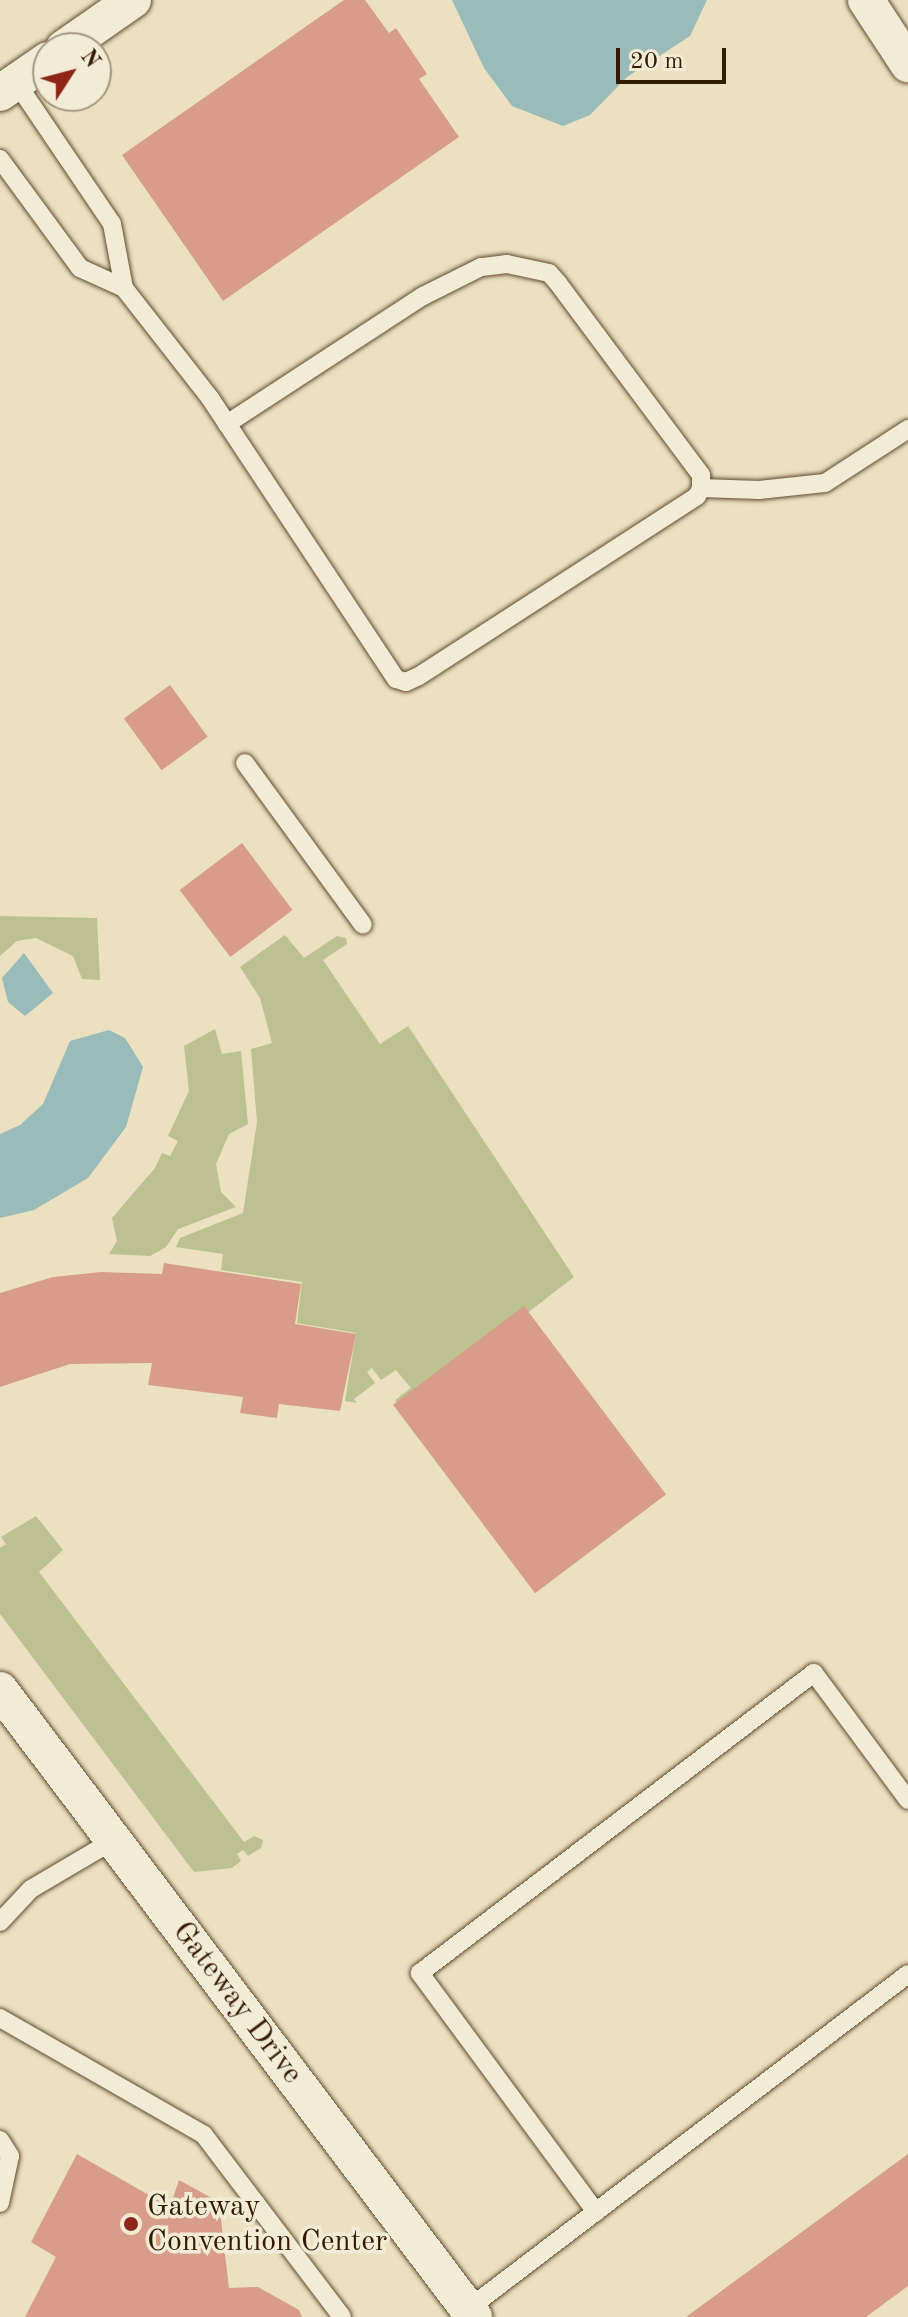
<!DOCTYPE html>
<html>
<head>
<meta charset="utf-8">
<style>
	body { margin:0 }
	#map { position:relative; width:908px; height:2317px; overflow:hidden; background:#ebe0c0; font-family:"Old Standard TT",serif }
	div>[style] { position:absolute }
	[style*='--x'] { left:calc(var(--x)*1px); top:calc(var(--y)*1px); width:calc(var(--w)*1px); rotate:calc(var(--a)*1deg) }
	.green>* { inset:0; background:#bbc190 }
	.water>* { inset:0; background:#99bbb9 }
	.building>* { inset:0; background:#d79d8a; transform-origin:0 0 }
	.roads { filter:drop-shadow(0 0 2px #604c31) drop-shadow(0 0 2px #604c31) }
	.lane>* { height:18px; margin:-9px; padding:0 9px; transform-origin:9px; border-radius:9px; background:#f2ebd6 }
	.street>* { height:36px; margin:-18px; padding:0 18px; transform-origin:18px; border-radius:18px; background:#f2ebd6 }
	.dots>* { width:22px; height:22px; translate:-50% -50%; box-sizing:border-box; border:4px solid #f2ebd6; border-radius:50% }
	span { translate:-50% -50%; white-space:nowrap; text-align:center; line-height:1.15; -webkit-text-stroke:7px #f2ebd6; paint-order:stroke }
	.street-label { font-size:30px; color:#321b01 }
	.poi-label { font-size:30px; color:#321b01 }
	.left { translate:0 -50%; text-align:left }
	.north { position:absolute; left:32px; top:32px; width:80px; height:80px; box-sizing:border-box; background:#f2ebd6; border:2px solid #a59881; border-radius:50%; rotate:54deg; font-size:22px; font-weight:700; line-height:32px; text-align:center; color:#321b01 }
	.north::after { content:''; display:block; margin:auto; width:28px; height:36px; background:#8f2418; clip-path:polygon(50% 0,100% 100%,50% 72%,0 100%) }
	.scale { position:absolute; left:616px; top:48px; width:110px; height:36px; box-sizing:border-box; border:4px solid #321b01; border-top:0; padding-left:10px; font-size:24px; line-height:28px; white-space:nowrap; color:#321b01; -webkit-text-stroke:6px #f2ebd6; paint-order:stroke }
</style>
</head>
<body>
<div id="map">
	<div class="green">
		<i style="clip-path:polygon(0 916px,97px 918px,100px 980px,82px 979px,73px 956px,36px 938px,17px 941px,0 956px)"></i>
		<i style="clip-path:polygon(285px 935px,304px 958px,337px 936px,346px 938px,347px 944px,323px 960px,380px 1044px,408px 1026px,574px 1277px,402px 1409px,395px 1400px,411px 1388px,396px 1370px,381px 1380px,372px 1368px,367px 1372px,375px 1383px,354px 1399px,357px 1403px,345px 1401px,356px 1333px,297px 1323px,302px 1282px,221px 1270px,223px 1254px,176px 1247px,180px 1238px,243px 1213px,257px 1122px,251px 1049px,272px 1043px,260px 998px,240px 967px)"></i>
		<i style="clip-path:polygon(215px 1029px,222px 1054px,241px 1051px,248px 1124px,229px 1134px,216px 1164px,221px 1192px,236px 1207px,178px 1229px,166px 1247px,150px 1256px,109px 1254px,117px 1241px,112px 1218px,155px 1168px,162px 1153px,170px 1156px,178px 1141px,168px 1136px,189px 1091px,184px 1046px)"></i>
		<i style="clip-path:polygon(36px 1516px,63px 1550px,39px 1572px,244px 1842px,254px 1836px,263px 1840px,261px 1848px,248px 1856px,243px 1850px,237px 1854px,241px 1861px,232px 1868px,194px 1872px,0 1614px,0 1548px,6px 1544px,1px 1537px)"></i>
	</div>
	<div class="water">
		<i style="clip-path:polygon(452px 0,707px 0,690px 36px,627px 77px,590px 115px,563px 126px,512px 106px,484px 68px)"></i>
		<i style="clip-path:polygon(24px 953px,53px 993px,25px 1016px,8px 1002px,2px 978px)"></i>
		<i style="clip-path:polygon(109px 1030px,125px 1038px,143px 1067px,126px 1127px,88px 1178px,34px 1210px,0 1218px,0 1134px,20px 1125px,43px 1104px,70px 1041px)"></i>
	</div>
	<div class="building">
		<i style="clip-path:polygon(344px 0,365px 0,389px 33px,396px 28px,427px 74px,419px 79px,459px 137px,223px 301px,122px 155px)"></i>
		<i style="left:170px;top:685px;width:64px;height:57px;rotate:54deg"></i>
		<i style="left:242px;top:843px;width:84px;height:78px;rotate:53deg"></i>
		<i style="clip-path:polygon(164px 1263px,301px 1284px,295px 1324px,356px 1334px,340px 1411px,279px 1404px,277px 1418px,240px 1413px,243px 1397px,148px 1385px,152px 1363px,70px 1364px,0 1387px,0 1293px,53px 1277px,101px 1272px,162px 1274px)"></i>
		<i style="left:524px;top:1306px;width:236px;height:164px;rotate:53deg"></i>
		<i style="clip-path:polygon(77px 2154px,170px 2207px,179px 2180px,219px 2202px,229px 2288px,258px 2287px,299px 2310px,302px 2317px,25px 2317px,56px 2257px,31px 2242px)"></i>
		<i style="clip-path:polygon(908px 2154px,908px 2286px,866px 2317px,686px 2317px)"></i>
	</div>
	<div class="roads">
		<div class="lane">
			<i style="--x:16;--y:82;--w:171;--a:55.9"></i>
			<i style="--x:112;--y:224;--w:65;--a:79.4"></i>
			<i style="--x:124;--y:288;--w:140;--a:52"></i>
			<i style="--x:210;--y:398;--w:337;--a:56.5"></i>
			<i style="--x:396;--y:679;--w:10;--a:17"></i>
			<i style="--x:406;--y:682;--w:14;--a:-25"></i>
			<i style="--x:419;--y:676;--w:331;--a:-32.9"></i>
			<i style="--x:697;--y:496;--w:9;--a:-63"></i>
			<i style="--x:701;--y:488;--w:13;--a:-90"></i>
			<i style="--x:701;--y:475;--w:239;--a:-126.7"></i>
			<i style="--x:558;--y:283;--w:13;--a:-132"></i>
			<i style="--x:549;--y:273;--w:43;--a:-167.9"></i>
			<i style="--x:507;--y:264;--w:26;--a:173"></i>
			<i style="--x:481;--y:267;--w:65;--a:153.4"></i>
			<i style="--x:423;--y:296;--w:234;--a:146.9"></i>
			<i style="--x:0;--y:159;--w:135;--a:53.7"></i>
			<i style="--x:80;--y:268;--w:48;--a:24.4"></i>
			<i style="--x:701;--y:488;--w:58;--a:2"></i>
			<i style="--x:759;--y:490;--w:66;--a:-6.1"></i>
			<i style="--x:825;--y:483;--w:99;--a:-33"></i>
			<i style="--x:245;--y:763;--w:200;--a:53.9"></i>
			<i style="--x:0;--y:1922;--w:45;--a:-46.8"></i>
			<i style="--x:31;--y:1889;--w:96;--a:-30.6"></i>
			<i style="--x:0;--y:2018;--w:235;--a:29.8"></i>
			<i style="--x:204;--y:2135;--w:228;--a:52.8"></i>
			<i style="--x:0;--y:2140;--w:19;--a:58"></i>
			<i style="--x:10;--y:2156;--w:48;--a:102"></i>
			<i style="--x:596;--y:2212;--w:297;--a:-126.4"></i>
			<i style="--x:420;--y:1973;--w:495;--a:-37.3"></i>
			<i style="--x:814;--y:1673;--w:158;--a:53.5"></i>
			<i style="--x:468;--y:2309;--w:553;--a:-37.28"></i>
		</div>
		<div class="street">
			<i style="--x:866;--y:0;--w:77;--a:56.7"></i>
			<i style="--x:64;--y:48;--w:84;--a:-34.8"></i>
			<i style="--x:0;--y:93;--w:58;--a:-34.5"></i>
			<i style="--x:0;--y:1690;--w:786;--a:52.91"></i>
		</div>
	</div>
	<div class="dots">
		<i style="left:131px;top:2224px;background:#8f2418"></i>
	</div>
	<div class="street-label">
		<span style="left:237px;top:2003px;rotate:53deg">Gateway Drive</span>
	</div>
	<div class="poi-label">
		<span class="left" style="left:147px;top:2224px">Gateway<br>Convention Center</span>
	</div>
	<div class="north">N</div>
	<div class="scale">20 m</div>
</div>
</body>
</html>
